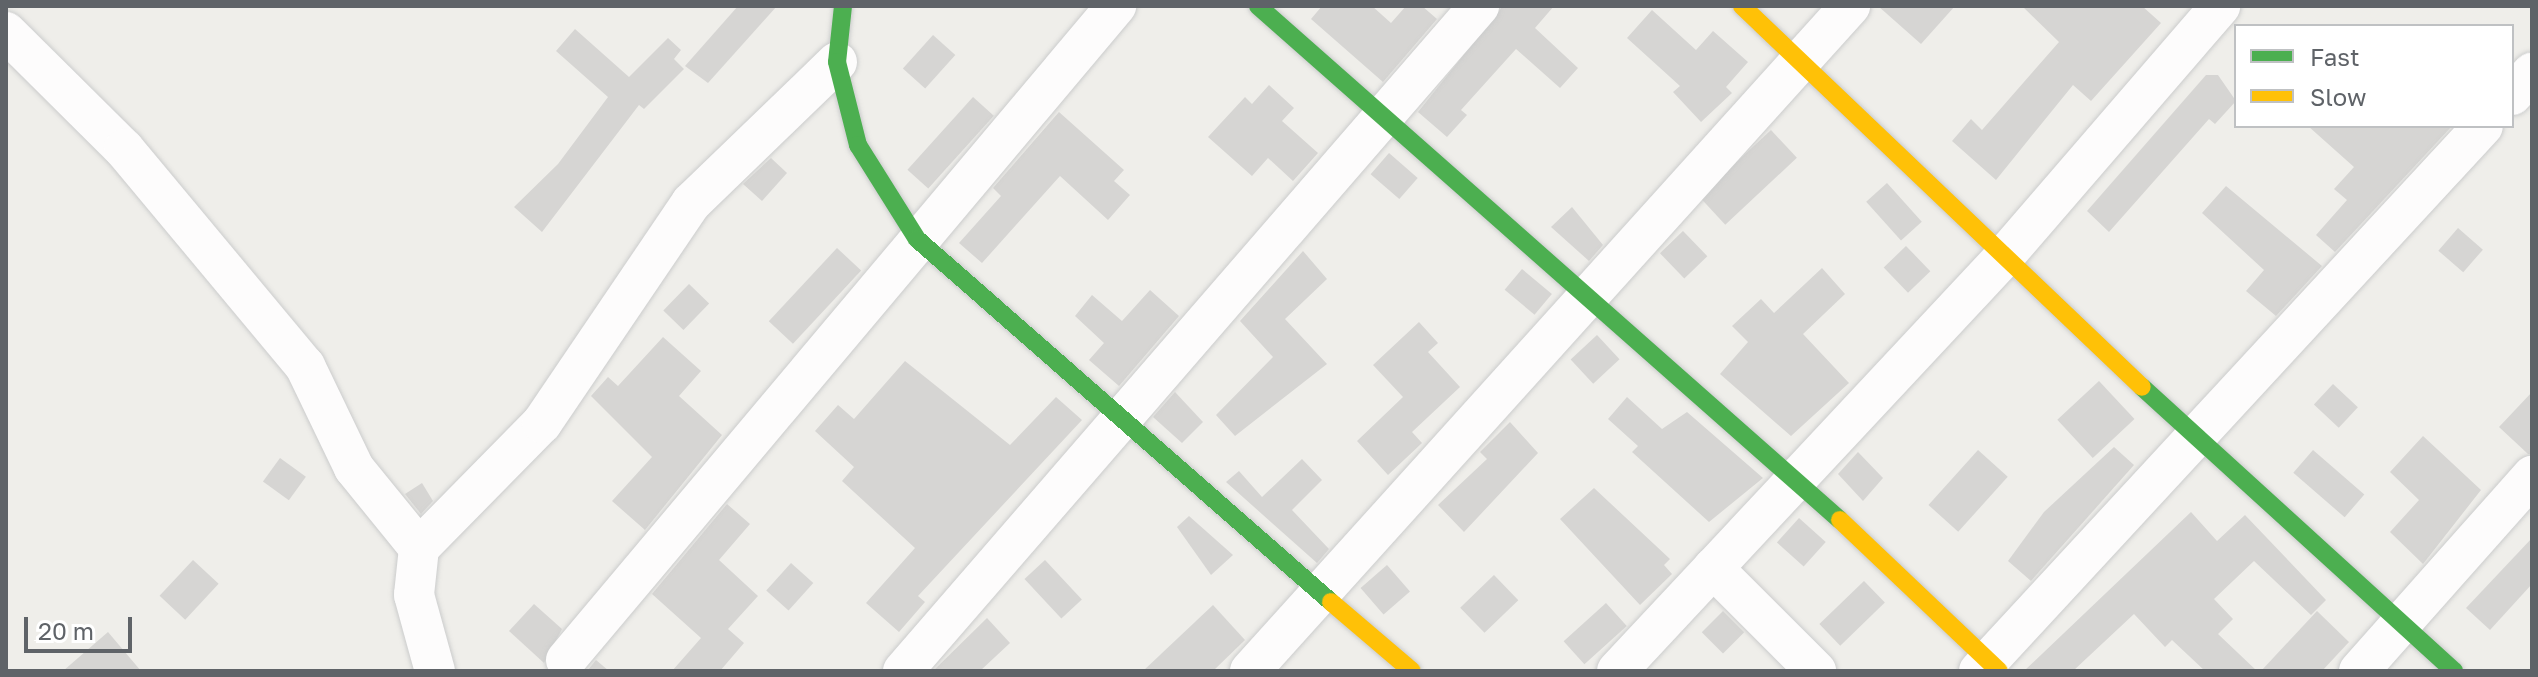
<!DOCTYPE html>
<html>
<head>
<meta charset="utf-8">
<style>
	body { margin:0 }
	#map { position:relative; width:2538px; height:677px; overflow:hidden; background:#efeeea; font-family:"Golos Text",sans-serif }
	div>[style] { position:absolute }
	[style*='--x'] { left:calc(var(--x)*1px); top:calc(var(--y)*1px); width:calc(var(--w)*1px); rotate:calc(var(--a)*1deg) }
	.building>* { inset:0; background:#d6d5d3; transform-origin:0 0 }
	.roads { filter:drop-shadow(0 0 2px #cbcccc) drop-shadow(0 0 2px #cbcccc) }
	.street>* { height:40px; margin:-20px; padding:0 20px; transform-origin:20px; border-radius:20px; background:#fdfcfc }
	.fast>* { height:18px; margin:-9px; padding:0 9px; transform-origin:9px; border-radius:9px; background:#4caf50 }
	.slow>* { height:18px; margin:-9px; padding:0 9px; transform-origin:9px; border-radius:9px; background:#ffc107 }
	span { translate:-50% -50%; white-space:nowrap; text-align:center; line-height:1.15; -webkit-text-stroke:6px #fff; paint-order:stroke }
	.frame { position:absolute; inset:0; border:8px solid #5f6368; pointer-events:none }
	.legend { position:absolute; left:2234px; top:24px; width:280px; height:104px; box-sizing:border-box; background:#fff; border:2px solid #bfc1c3; margin:0; padding:10px 14px; list-style:none; font-size:24px; color:#5f6368 }
	.legend li { display:flex; align-items:center; gap:16px; height:40px }
	.legend b { width:40px; border:2px solid #bfc1c3 }
	.scale { position:absolute; left:24px; top:617px; width:108px; height:36px; box-sizing:border-box; border:4px solid #5f6368; border-top:0; padding-left:10px; font-size:24px; line-height:28px; white-space:nowrap; color:#5f6368; -webkit-text-stroke:6px #fff; paint-order:stroke }
</style>
</head>
<body>
<div id="map">
	<div class="building">
		<i style="clip-path:polygon(738px 6px,777px 6px,708px 83px,685px 66px)"></i>
		<i style="clip-path:polygon(1322px 6px,1372px 6px,1391px 23px,1406px 6px,1422px 6px,1437px 19px,1383px 82px,1311px 19px)"></i>
		<i style="clip-path:polygon(1503px 6px,1554px 6px,1535px 28px,1578px 68px,1560px 88px,1516px 49px,1461px 110px,1467px 115px,1447px 137px,1418px 112px)"></i>
		<i style="clip-path:polygon(1878px 6px,1955px 6px,1921px 44px)"></i>
		<i style="clip-path:polygon(2022px 6px,2142px 6px,2161px 23px,2091px 101px,2073px 85px,1996px 180px,1952px 141px,1971px 119px,1982px 130px,2059px 42px)"></i>
		<i style="clip-path:polygon(1652px 10px,1696px 50px,1713px 31px,1748px 62px,1726px 87px,1732px 93px,1701px 122px,1673px 92px,1680px 86px,1627px 38px)"></i>
		<i style="clip-path:polygon(575px 29px,629px 77px,668px 38px,681px 50px,674px 59px,684px 69px,644px 109px,639px 105px,542px 232px,514px 207px,558px 164px,608px 97px,556px 51px)"></i>
		<i style="left:933px;top:35px;width:30px;height:45px;rotate:42deg"></i>
		<i style="clip-path:polygon(2206px 75px,2218px 75px,2236px 101px,2215px 124px,2209px 119px,2109px 232px,2087px 211px)"></i>
		<i style="clip-path:polygon(1269px 85px,1294px 108px,1282px 121px,1318px 153px,1293px 181px,1268px 158px,1252px 176px,1208px 137px,1245px 97px,1252px 104px)"></i>
		<i style="left:973px;top:97px;width:28px;height:98px;rotate:42deg"></i>
		<i style="clip-path:polygon(1059px 112px,1124px 170px,1114px 181px,1130px 195px,1108px 220px,1060px 176px,982px 263px,959px 243px,1001px 196px,993px 188px)"></i>
		<i style="clip-path:polygon(2308px 126px,2452px 126px,2335px 252px,2316px 235px,2347px 200px,2334px 189px,2354px 167px)"></i>
		<i style="left:1771px;top:130px;width:38px;height:98px;rotate:47deg"></i>
		<i style="left:1389px;top:153px;width:38px;height:28px;rotate:41deg"></i>
		<i style="clip-path:polygon(771px 158px,787px 173px,762px 201px,743px 184px)"></i>
		<i style="left:1887px;top:183px;width:52px;height:28px;rotate:48deg"></i>
		<i style="clip-path:polygon(2226px 186px,2322px 266px,2276px 316px,2246px 291px,2264px 270px,2202px 213px)"></i>
		<i style="clip-path:polygon(1572px 207px,1603px 245px,1589px 261px,1551px 227px)"></i>
		<i style="left:2458px;top:228px;width:33px;height:30px;rotate:41deg"></i>
		<i style="left:1683px;top:231px;width:35px;height:32px;rotate:46deg"></i>
		<i style="left:1906px;top:246px;width:35px;height:31px;rotate:46deg"></i>
		<i style="left:837px;top:248px;width:33px;height:100px;rotate:43deg"></i>
		<i style="clip-path:polygon(1303px 251px,1327px 279px,1285px 319px,1327px 364px,1235px 436px,1216px 415px,1273px 357px,1240px 321px)"></i>
		<i style="clip-path:polygon(1822px 268px,1845px 294px,1803px 334px,1849px 383px,1791px 436px,1720px 374px,1748px 342px,1732px 326px,1761px 299px,1774px 313px)"></i>
		<i style="left:1522px;top:269px;width:39px;height:27px;rotate:40deg"></i>
		<i style="left:689px;top:284px;width:28px;height:37px;rotate:44deg"></i>
		<i style="clip-path:polygon(1150px 290px,1179px 316px,1119px 386px,1089px 360px,1104px 343px,1075px 316px,1092px 295px,1122px 321px)"></i>
		<i style="clip-path:polygon(1419px 322px,1438px 343px,1428px 352px,1460px 387px,1412px 432px,1422px 443px,1388px 475px,1357px 441px,1403px 397px,1373px 365px)"></i>
		<i style="left:1597px;top:335px;width:33px;height:36px;rotate:47deg"></i>
		<i style="clip-path:polygon(663px 337px,701px 371px,679px 396px,722px 435px,645px 530px,612px 501px,652px 457px,591px 396px,608px 377px,618px 386px)"></i>
		<i style="clip-path:polygon(905px 361px,1010px 445px,1056px 397px,1082px 420px,918px 596px,925px 602px,899px 632px,866px 603px,915px 548px,842px 481px,854px 467px,815px 431px,838px 405px,854px 419px)"></i>
		<i style="left:2099px;top:381px;width:52px;height:57px;rotate:47deg"></i>
		<i style="left:2333px;top:384px;width:34px;height:28px;rotate:43deg"></i>
		<i style="clip-path:polygon(1175px 392px,1203px 422px,1182px 443px,1153px 417px)"></i>
		<i style="clip-path:polygon(2532px 392px,2532px 454px,2528px 454px,2499px 427px)"></i>
		<i style="clip-path:polygon(1627px 397px,1662px 429px,1687px 412px,1763px 478px,1709px 522px,1632px 452px,1638px 446px,1608px 419px)"></i>
		<i style="clip-path:polygon(1510px 422px,1538px 453px,1464px 532px,1438px 505px,1487px 459px,1480px 452px)"></i>
		<i style="clip-path:polygon(2423px 436px,2481px 490px,2423px 564px,2390px 532px,2419px 500px,2390px 472px)"></i>
		<i style="clip-path:polygon(2114px 447px,2134px 465px,2031px 581px,2008px 561px,2044px 512px)"></i>
		<i style="left:1978px;top:450px;width:40px;height:74px;rotate:42deg"></i>
		<i style="left:2313px;top:450px;width:68px;height:30px;rotate:41deg"></i>
		<i style="clip-path:polygon(1858px 452px,1883px 478px,1863px 501px,1838px 474px)"></i>
		<i style="left:280px;top:458px;width:32px;height:29px;rotate:36deg"></i>
		<i style="clip-path:polygon(1302px 459px,1322px 480px,1292px 510px,1329px 549px,1317px 563px,1226px 482px,1239px 471px,1262px 497px)"></i>
		<i style="clip-path:polygon(422px 483px,433px 501px,421px 514px,405px 494px)"></i>
		<i style="clip-path:polygon(1594px 488px,1670px 559px,1664px 565px,1672px 574px,1640px 605px,1560px 519px)"></i>
		<i style="clip-path:polygon(727px 504px,750px 524px,719px 560px,758px 596px,728px 629px,744px 643px,720px 671px,672px 671px,701px 638px,652px 594px)"></i>
		<i style="clip-path:polygon(2191px 512px,2217px 541px,2245px 515px,2326px 600px,2311px 615px,2254px 561px,2214px 599px,2233px 619px,2218px 634px,2257px 671px,2205px 671px,2172px 640px,2165px 647px,2134px 614px,2073px 671px,2024px 671px)"></i>
		<i style="clip-path:polygon(1189px 516px,1233px 555px,1211px 575px,1177px 527px)"></i>
		<i style="left:1799px;top:518px;width:36px;height:33px;rotate:42deg"></i>
		<i style="clip-path:polygon(2532px 538px,2532px 584px,2490px 630px,2466px 608px)"></i>
		<i style="left:193px;top:560px;width:35px;height:49px;rotate:43deg"></i>
		<i style="left:1045px;top:560px;width:54px;height:28px;rotate:47deg"></i>
		<i style="left:791px;top:563px;width:30px;height:37px;rotate:42deg"></i>
		<i style="left:1387px;top:565px;width:35px;height:35px;rotate:49deg"></i>
		<i style="left:1494px;top:575px;width:35px;height:47px;rotate:46deg"></i>
		<i style="left:1864px;top:581px;width:30px;height:62px;rotate:46deg"></i>
		<i style="left:1606px;top:603px;width:31px;height:57px;rotate:48deg"></i>
		<i style="clip-path:polygon(534px 604px,562px 629px,544px 663px,509px 631px)"></i>
		<i style="clip-path:polygon(1213px 605px,1245px 640px,1213px 671px,1143px 671px)"></i>
		<i style="left:1723px;top:611px;width:30px;height:30px;rotate:45deg"></i>
		<i style="clip-path:polygon(2317px 611px,2349px 642px,2322px 671px,2261px 671px)"></i>
		<i style="clip-path:polygon(987px 618px,1010px 643px,980px 671px,933px 671px)"></i>
		<i style="clip-path:polygon(108px 632px,141px 671px,63px 671px)"></i>
		<i style="clip-path:polygon(596px 660px,609px 671px,587px 671px)"></i>
	</div>
	<div class="roads">
		<div class="street">
			<i style="--x:6;--y:32;--w:166;--a:44.8"></i>
			<i style="--x:124;--y:149;--w:283;--a:50.2"></i>
			<i style="--x:305;--y:366;--w:113;--a:64.3"></i>
			<i style="--x:354;--y:468;--w:103;--a:50.9"></i>
			<i style="--x:419;--y:548;--w:47;--a:96.1"></i>
			<i style="--x:414;--y:595;--w:79;--a:74.6"></i>
			<i style="--x:2512;--y:95;--w:30;--a:-48"></i>
			<i style="--x:419;--y:548;--w:175;--a:-45.5"></i>
			<i style="--x:542;--y:423;--w:266;--a:-55.9"></i>
			<i style="--x:691;--y:203;--w:203;--a:-44"></i>
			<i style="--x:1713;--y:568;--w:146;--a:45"></i>
			<i style="--x:566;--y:660;--w:855;--a:-49.94"></i>
			<i style="--x:903;--y:671;--w:880;--a:-49.1"></i>
			<i style="--x:1250;--y:671;--w:896;--a:-47.94"></i>
			<i style="--x:1617;--y:671;--w:564;--a:-46.94"></i>
			<i style="--x:2002;--y:259;--w:334;--a:-49.2"></i>
			<i style="--x:1979;--y:671;--w:742;--a:-47.24"></i>
			<i style="--x:2359;--y:671;--w:261;--a:-48.4"></i>
		</div>
		<div class="fast">
			<i style="--x:843;--y:6;--w:56;--a:96.1"></i>
			<i style="--x:837;--y:62;--w:86;--a:75.8"></i>
			<i style="--x:858;--y:145;--w:111;--a:57.9"></i>
			<i style="--x:917;--y:239;--w:551;--a:41.24"></i>
			<i style="--x:1258;--y:6;--w:776;--a:41.45"></i>
			<i style="--x:2142;--y:387;--w:422;--a:42.3"></i>
		</div>
		<div class="slow">
			<i style="--x:1742;--y:6;--w:552;--a:43.61"></i>
			<i style="--x:1840;--y:520;--w:219;--a:43.5"></i>
			<i style="--x:1331;--y:602;--w:106;--a:40.4"></i>
		</div>
	</div>
	<div class="frame"></div>
	<ul class="legend">
	<li><b style="height:10px;background:#4caf50"></b>Fast</li>
	<li><b style="height:10px;background:#ffc107"></b>Slow</li>
	</ul>
	<div class="scale">20 m</div>
</div>
</body>
</html>
